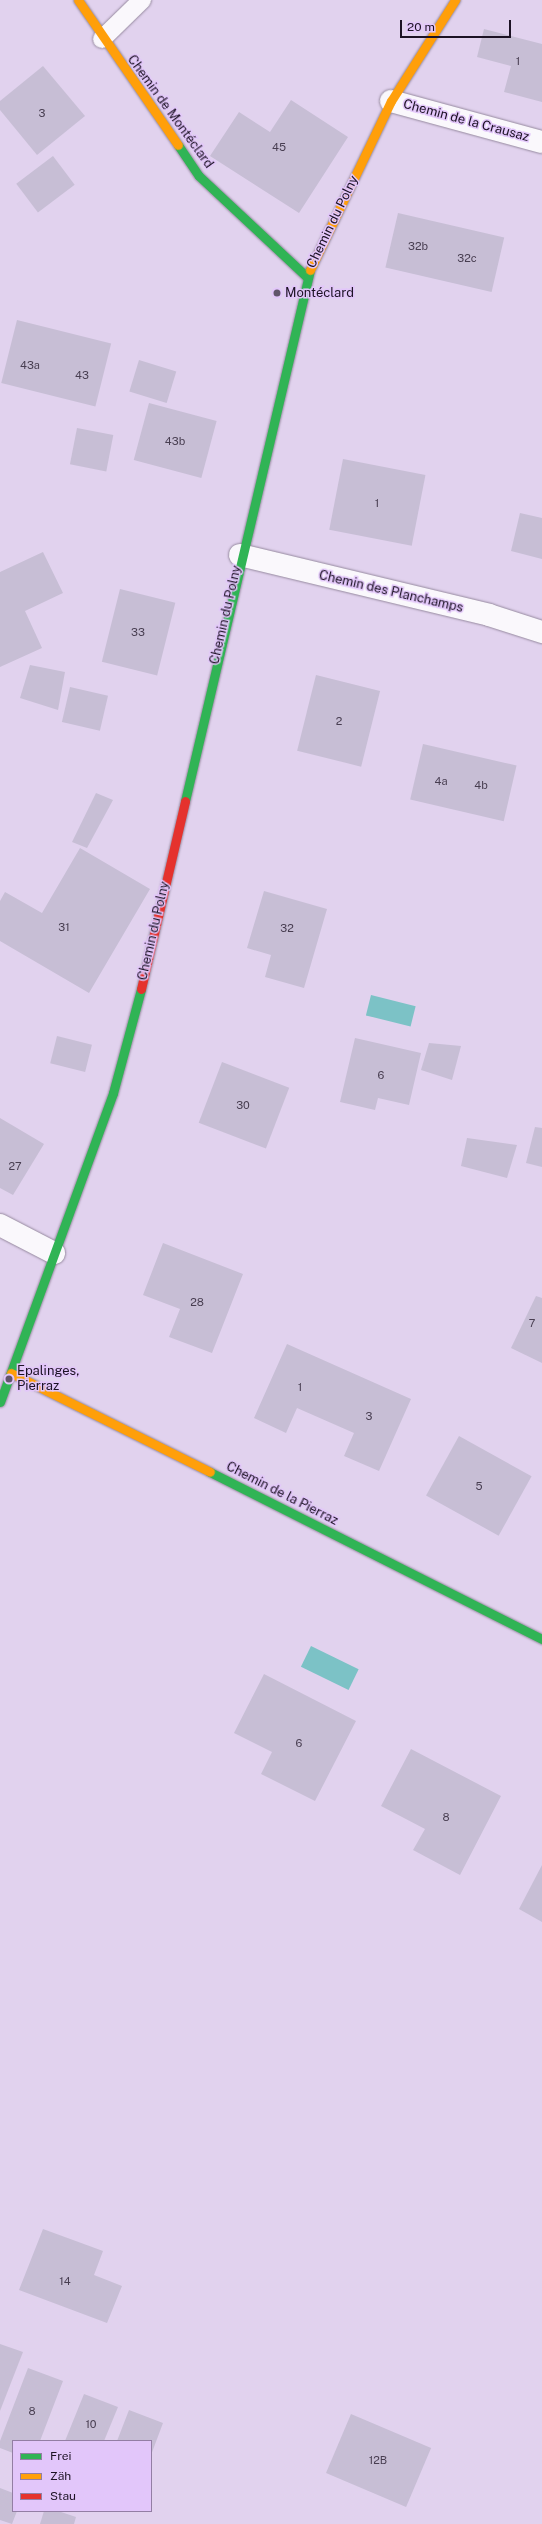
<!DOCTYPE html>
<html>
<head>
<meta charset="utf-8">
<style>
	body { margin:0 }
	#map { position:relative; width:542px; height:2524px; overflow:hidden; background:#e1d2ee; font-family:"Public Sans",sans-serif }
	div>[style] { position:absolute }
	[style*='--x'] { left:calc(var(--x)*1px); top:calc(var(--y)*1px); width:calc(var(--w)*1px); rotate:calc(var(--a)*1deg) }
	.water>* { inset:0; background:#7cc2c6; transform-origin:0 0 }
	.building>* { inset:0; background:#c7bed5; transform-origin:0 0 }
	.roads { filter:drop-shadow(0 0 1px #968a9f) drop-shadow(0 0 1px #968a9f) }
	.lane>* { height:18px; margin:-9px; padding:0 9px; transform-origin:9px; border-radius:9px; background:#faf8fc }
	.street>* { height:22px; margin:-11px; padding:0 11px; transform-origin:11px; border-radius:11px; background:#faf8fc }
	.fast>* { height:9px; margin:-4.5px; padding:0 4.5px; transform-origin:4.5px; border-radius:4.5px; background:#30b455 }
	.slow>* { height:9px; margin:-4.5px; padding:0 4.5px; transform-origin:4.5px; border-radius:4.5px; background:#ff9f0a }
	.jam>* { height:9px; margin:-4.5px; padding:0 4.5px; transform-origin:4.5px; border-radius:4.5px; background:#e5322d }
	.dots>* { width:11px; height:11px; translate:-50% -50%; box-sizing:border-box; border:2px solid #e2c6fa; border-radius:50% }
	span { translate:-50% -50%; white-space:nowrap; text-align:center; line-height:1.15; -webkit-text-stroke:3px #e2c6fa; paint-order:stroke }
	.number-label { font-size:11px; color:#483e51 }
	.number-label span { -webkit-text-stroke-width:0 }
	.street-label { font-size:13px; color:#1c1224 }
	.poi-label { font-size:13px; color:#1c1224 }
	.left { translate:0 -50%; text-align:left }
	.legend { position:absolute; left:12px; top:2440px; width:140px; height:72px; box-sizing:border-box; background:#e2c6fa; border:1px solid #937ea4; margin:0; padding:5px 7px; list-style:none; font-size:12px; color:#1c1224 }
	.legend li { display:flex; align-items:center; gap:8px; height:20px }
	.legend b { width:20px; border:1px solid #937ea4 }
	.scale { position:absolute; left:400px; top:20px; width:111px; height:18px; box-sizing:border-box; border:2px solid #1c1224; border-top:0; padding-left:5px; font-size:12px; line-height:14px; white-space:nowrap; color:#1c1224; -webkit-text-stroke:3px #e2c6fa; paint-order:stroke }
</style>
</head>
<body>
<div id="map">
	<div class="water">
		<i style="left:371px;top:995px;width:46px;height:21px;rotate:14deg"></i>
		<i style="left:311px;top:1646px;width:53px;height:23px;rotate:26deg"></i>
	</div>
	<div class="building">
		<i style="clip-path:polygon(484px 29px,542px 44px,542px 102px,504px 92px,511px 66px,477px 57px)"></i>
		<i style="clip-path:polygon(43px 66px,85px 116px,37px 155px,0 110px,0 101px)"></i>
		<i style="clip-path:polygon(291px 100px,348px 137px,299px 213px,210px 156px,239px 112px,270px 132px)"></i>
		<i style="left:53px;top:156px;width:36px;height:46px;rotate:53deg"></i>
		<i style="left:398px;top:213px;width:109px;height:56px;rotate:13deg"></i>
		<i style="left:17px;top:320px;width:97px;height:65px;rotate:14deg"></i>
		<i style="left:139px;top:360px;width:39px;height:33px;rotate:17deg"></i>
		<i style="left:149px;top:403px;width:70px;height:59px;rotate:15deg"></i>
		<i style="left:77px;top:428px;width:37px;height:37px;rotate:11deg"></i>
		<i style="left:343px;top:459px;width:84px;height:72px;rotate:11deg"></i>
		<i style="clip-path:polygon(520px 513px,542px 518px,542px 559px,511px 551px)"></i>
		<i style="clip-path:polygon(43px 552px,63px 593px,25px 611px,42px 648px,0 667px,0 572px)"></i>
		<i style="left:120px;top:589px;width:57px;height:75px;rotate:14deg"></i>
		<i style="clip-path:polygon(30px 665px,65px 672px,58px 710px,20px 698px)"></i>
		<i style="left:316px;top:675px;width:66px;height:78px;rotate:14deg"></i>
		<i style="left:70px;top:687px;width:39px;height:36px;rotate:13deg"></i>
		<i style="left:423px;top:744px;width:96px;height:57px;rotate:13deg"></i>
		<i style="clip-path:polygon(96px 793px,113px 800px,87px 848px,72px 842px)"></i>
		<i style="clip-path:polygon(80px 848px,150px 889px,89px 993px,0 941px,0 901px,5px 892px,42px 913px)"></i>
		<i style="clip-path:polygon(264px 891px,327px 909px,304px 988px,265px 977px,271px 955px,247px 948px)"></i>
		<i style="left:57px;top:1036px;width:36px;height:28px;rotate:14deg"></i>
		<i style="clip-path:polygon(355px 1038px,421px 1053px,409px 1105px,378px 1098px,375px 1110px,340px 1102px)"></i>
		<i style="clip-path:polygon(429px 1043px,461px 1046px,452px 1080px,421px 1070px)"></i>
		<i style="left:222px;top:1062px;width:72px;height:65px;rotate:21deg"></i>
		<i style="clip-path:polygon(0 1118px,44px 1144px,13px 1195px,0 1188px)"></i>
		<i style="clip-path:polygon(535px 1127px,542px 1128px,542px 1167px,526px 1163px)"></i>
		<i style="clip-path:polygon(467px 1138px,517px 1145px,507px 1178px,461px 1166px)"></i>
		<i style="clip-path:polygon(163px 1243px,243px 1274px,212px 1353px,169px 1337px,180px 1309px,143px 1295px)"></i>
		<i style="clip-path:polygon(536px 1296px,542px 1298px,542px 1363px,511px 1348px)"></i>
		<i style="clip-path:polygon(287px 1344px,411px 1399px,379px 1471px,344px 1456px,354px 1433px,297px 1408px,286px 1433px,254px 1418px)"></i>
		<i style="left:459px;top:1436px;width:83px;height:68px;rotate:29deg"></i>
		<i style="clip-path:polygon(264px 1674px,356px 1721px,315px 1801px,261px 1774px,272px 1752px,234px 1733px)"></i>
		<i style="clip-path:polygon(411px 1749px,501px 1796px,460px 1875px,413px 1850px,425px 1829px,381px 1806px)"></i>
		<i style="clip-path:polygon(542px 1865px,542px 1922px,519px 1909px)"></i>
		<i style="clip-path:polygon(43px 2229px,103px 2251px,94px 2275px,122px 2286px,107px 2323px,19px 2290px)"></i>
		<i style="clip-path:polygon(0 2344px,23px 2352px,0 2411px)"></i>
		<i style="clip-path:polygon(28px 2368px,63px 2381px,40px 2441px,13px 2441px,13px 2453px,0 2448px,0 2441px)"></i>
		<i style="clip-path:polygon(84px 2394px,118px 2407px,104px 2441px,65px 2441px)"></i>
		<i style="clip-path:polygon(129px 2410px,163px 2423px,151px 2455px,151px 2441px,117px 2441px)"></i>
		<i style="left:351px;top:2414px;width:87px;height:64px;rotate:23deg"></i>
		<i style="clip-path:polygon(0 2488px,13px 2493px,13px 2511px,17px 2511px,12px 2524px,0 2520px)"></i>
		<i style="clip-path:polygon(44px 2511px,58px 2511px,76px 2517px,74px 2524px,40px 2524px)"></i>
	</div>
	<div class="roads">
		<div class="lane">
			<i style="--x:102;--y:39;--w:56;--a:-44.3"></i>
		</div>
		<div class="street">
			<i style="--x:391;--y:101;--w:156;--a:15.2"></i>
			<i style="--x:240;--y:555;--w:256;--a:13.5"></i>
			<i style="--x:489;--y:615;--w:56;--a:17.8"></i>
			<i style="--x:0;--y:1225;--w:61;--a:27.4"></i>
		</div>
		<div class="fast">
			<i style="--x:178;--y:145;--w:37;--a:56"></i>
			<i style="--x:199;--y:176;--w:148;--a:43.1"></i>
			<i style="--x:185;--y:801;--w:546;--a:-76.75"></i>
			<i style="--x:0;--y:1402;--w:329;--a:-69.9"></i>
			<i style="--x:113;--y:1093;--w:108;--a:-74.9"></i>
			<i style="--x:210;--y:1472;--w:372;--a:26.7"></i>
		</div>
		<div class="slow">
			<i style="--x:78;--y:0;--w:176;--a:55.4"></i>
			<i style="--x:310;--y:270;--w:187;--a:-64.4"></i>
			<i style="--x:391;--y:101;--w:120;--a:-57.6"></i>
			<i style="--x:11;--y:1373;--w:222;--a:26.4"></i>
		</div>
		<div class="jam">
			<i style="--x:141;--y:989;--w:193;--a:-76.8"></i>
		</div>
	</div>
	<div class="dots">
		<i style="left:277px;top:293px;background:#61556b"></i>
		<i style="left:9px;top:1379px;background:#61556b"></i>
	</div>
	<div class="number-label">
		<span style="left:518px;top:61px">1</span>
		<span style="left:42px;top:113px">3</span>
		<span style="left:279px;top:147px">45</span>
		<span style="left:418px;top:246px">32b</span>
		<span style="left:467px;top:258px">32c</span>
		<span style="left:30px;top:365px">43a</span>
		<span style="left:82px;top:375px">43</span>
		<span style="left:175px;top:441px">43b</span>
		<span style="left:377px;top:503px">1</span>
		<span style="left:138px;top:632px">33</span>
		<span style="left:339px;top:721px">2</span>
		<span style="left:441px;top:781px">4a</span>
		<span style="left:481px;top:785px">4b</span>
		<span style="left:64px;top:927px">31</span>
		<span style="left:287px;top:928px">32</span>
		<span style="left:381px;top:1075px">6</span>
		<span style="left:243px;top:1105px">30</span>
		<span style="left:15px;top:1166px">27</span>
		<span style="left:197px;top:1302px">28</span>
		<span style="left:532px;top:1323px">7</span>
		<span style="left:300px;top:1387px">1</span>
		<span style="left:369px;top:1416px">3</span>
		<span style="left:479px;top:1486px">5</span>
		<span style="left:299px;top:1743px">6</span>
		<span style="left:446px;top:1817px">8</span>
		<span style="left:65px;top:2281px">14</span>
		<span style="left:32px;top:2411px">8</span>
		<span style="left:91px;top:2424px">10</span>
		<span style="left:378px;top:2460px">12B</span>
	</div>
	<div class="street-label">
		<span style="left:170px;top:112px;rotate:54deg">Chemin de Montéclard</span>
		<span style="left:466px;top:121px;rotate:15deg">Chemin de la Crausaz</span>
		<span style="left:333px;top:222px;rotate:-64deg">Chemin du Polny</span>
		<span style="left:391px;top:592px;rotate:13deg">Chemin des Planchamps</span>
		<span style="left:226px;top:615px;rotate:-77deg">Chemin du Polny</span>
		<span style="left:154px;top:931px;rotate:-77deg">Chemin du Polny</span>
		<span style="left:282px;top:1494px;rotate:27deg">Chemin de la Pierraz</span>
	</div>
	<div class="poi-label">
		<span class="left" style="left:285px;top:293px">Montéclard</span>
		<span class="left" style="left:17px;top:1379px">Epalinges,<br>Pierraz</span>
	</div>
	<ul class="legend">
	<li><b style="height:5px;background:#30b455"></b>Frei</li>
	<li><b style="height:5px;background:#ff9f0a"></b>Zäh</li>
	<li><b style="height:5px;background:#e5322d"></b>Stau</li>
	</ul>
	<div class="scale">20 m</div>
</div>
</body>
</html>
